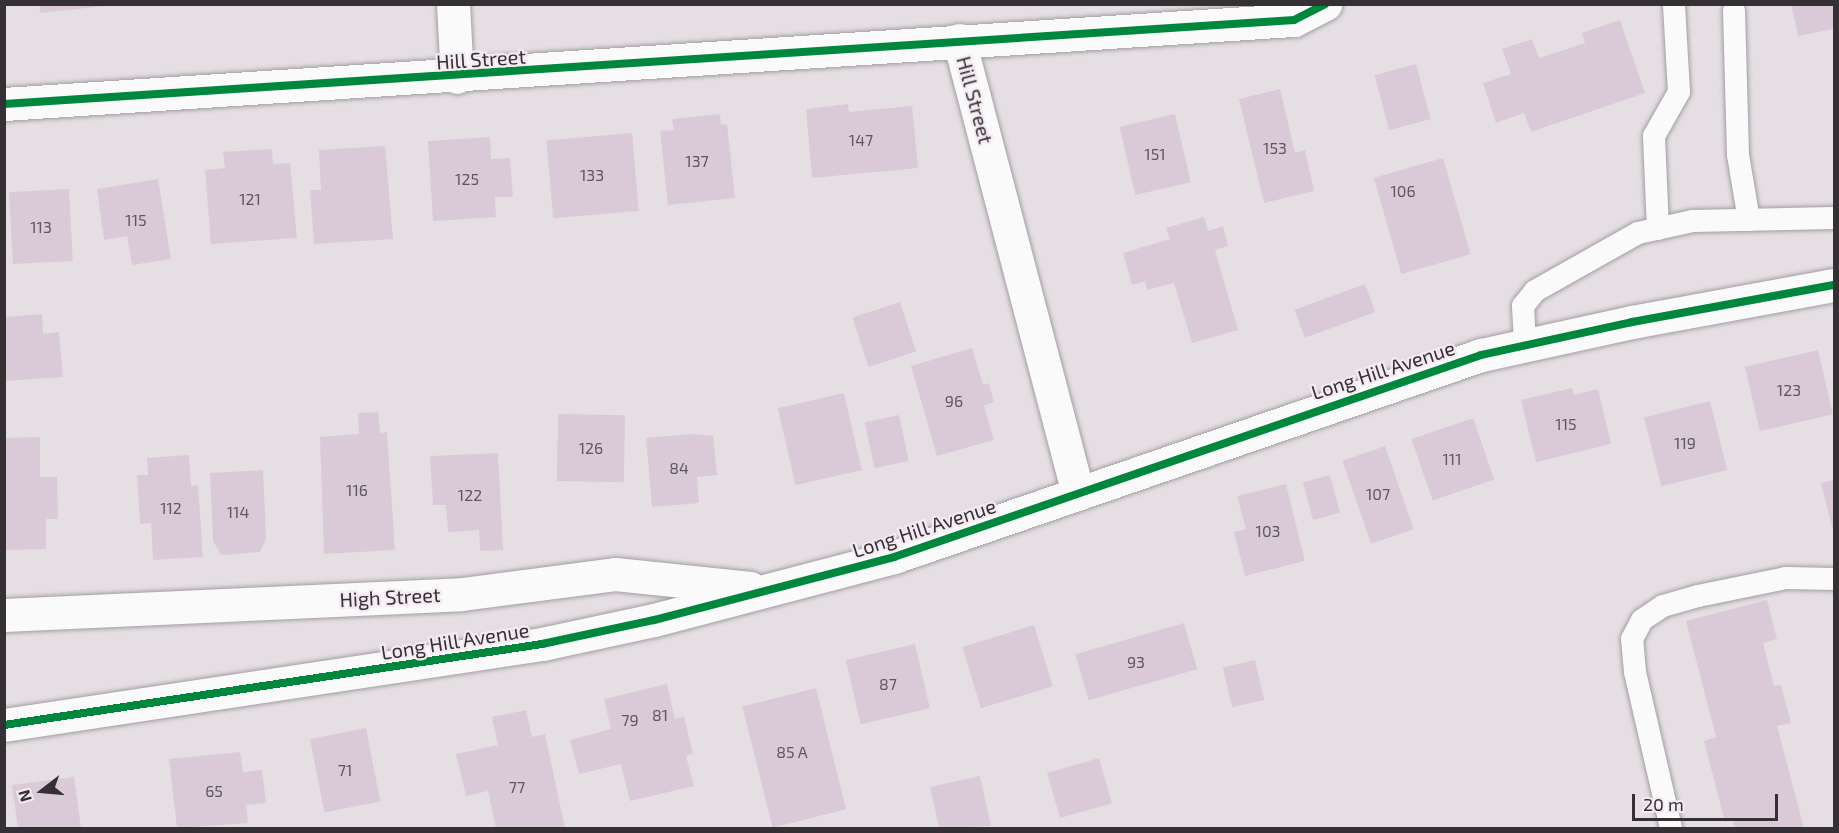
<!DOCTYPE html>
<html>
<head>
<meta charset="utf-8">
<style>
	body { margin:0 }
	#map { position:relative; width:1839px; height:833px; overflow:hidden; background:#e5dfe4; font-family:"Exo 2",sans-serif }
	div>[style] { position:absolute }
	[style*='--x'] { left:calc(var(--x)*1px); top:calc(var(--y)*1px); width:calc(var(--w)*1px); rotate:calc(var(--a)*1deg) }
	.building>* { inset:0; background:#dacad7; transform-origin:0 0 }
	.roads { filter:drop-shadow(0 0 2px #a29ea1) drop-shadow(0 0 2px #a29ea1) }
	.lane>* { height:22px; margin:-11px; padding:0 11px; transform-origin:11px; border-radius:11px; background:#fbfafb }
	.street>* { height:33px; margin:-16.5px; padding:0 16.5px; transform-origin:16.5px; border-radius:16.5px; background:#fbfafb }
	.cycleway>* { height:8px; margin:-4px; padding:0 4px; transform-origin:4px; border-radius:4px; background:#00873e }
	span { translate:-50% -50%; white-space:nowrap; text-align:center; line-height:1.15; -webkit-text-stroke:4.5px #f4ebf2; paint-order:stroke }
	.number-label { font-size:16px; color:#5e575d }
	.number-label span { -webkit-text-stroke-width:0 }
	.street-label { font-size:20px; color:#343033 }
	.frame { position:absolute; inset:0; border:6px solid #343033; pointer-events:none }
	.north { position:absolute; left:12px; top:761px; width:60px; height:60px; -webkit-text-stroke:4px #f4ebf2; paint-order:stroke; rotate:254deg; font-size:16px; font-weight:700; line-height:24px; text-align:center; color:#343033 }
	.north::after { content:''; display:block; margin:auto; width:21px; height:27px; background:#343033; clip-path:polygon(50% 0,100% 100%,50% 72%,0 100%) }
	.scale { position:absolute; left:1632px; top:794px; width:146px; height:27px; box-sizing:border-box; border:3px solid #343033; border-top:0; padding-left:8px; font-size:18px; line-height:21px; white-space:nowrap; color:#343033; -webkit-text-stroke:4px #f4ebf2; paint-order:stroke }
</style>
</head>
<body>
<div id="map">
	<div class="building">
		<i style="clip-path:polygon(39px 4px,104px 4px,105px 6px,40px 13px)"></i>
		<i style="clip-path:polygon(1791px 4px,1834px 4px,1834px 29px,1798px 36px)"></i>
		<i style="clip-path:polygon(1620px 20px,1645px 93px,1531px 132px,1524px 113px,1496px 123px,1483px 83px,1511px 74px,1502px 49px,1532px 39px,1539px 58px,1585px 43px,1582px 33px)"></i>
		<i style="left:1416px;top:64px;width:57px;height:43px;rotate:75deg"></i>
		<i style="clip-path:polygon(1280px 89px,1295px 153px,1305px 150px,1314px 191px,1264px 203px,1239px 99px)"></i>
		<i style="clip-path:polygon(848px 104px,849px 112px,912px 106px,918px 168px,812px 178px,806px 109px)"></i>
		<i style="clip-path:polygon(720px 114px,721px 125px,727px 124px,735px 198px,668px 205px,660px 131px,674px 130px,672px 119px)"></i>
		<i style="left:1175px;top:114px;width:70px;height:57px;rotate:77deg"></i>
		<i style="left:632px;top:133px;width:78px;height:86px;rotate:85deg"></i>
		<i style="clip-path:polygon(490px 137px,491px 159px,510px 158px,513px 197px,495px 197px,496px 217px,433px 221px,428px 141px)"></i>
		<i style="clip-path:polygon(385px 146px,393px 239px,314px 244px,310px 190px,321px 190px,319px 150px)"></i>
		<i style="clip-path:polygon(272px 149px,273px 164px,290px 163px,297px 238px,211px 244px,205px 170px,225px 168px,223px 152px)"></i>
		<i style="left:1443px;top:158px;width:100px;height:72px;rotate:74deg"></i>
		<i style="clip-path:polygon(158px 179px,171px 259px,132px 265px,127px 236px,104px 240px,97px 189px)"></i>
		<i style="left:69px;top:189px;width:72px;height:60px;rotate:87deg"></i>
		<i style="clip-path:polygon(1204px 217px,1208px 231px,1223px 226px,1228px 246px,1215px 250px,1238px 330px,1192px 343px,1174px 283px,1147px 290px,1145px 281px,1132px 285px,1123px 253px,1170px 239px,1166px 228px)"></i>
		<i style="left:1365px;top:284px;width:30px;height:75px;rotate:70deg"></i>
		<i style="left:900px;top:302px;width:52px;height:50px;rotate:72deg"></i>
		<i style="clip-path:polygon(42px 314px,43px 334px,59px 332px,63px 377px,4px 381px,4px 317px)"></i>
		<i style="clip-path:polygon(972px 348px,983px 385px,989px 383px,994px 402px,984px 406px,994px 440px,937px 456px,911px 366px)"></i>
		<i style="left:1818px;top:350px;width:66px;height:75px;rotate:77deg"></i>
		<i style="clip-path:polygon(1572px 388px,1574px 395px,1598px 389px,1611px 444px,1536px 462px,1521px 400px)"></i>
		<i style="left:844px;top:393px;width:79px;height:68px;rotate:77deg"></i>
		<i style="left:1710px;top:401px;width:71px;height:68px;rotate:76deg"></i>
		<i style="clip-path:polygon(378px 412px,380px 433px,387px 432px,395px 550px,324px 554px,320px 437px,359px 434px,358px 413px)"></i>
		<i style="left:558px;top:414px;width:67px;height:67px;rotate:1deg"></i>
		<i style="left:899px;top:415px;width:47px;height:35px;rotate:78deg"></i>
		<i style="left:1473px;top:418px;width:65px;height:65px;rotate:71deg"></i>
		<i style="clip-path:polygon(691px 434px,713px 436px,717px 475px,697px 477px,699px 503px,652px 507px,646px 438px)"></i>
		<i style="clip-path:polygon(40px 437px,40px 477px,57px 477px,58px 519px,46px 519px,46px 549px,4px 550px,4px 438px)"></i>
		<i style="left:1385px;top:446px;width:88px;height:45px;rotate:71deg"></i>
		<i style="clip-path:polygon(498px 453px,503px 550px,480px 551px,479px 530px,448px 532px,446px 505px,433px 505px,430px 456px)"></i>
		<i style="clip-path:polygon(189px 455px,191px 486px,198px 485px,203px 557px,153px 560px,151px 523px,140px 524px,137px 475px,148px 475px,147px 458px)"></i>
		<i style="clip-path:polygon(263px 470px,266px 539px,260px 552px,221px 555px,213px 541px,210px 473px)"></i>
		<i style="left:1330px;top:475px;width:39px;height:28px;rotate:75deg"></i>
		<i style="clip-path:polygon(1834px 480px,1834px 527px,1832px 527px,1821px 483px)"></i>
		<i style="clip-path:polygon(1286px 484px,1305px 561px,1245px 576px,1234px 532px,1246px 529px,1237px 496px)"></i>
		<i style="clip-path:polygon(1767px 600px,1777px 639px,1763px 643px,1774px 686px,1781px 685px,1791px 723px,1777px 726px,1804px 828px,1735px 828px,1733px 820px,1725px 822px,1704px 741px,1716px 737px,1686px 621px)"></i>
		<i style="left:1184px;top:623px;width:48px;height:113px;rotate:74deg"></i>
		<i style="left:1034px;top:625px;width:64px;height:75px;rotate:73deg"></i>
		<i style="left:915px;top:644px;width:66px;height:71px;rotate:77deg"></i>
		<i style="left:1255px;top:660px;width:41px;height:33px;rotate:77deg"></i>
		<i style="clip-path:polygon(667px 684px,675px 719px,684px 716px,693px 754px,686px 756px,694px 786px,630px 801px,621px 764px,579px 774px,570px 740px,611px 729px,604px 699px)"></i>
		<i style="left:816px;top:688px;width:125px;height:76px;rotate:76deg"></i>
		<i style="clip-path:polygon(526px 710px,532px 737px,545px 734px,565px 828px,496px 828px,488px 791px,466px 796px,456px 754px,498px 745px,492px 717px)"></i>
		<i style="left:366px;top:728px;width:75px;height:57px;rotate:79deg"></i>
		<i style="clip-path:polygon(240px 752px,243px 772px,262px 770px,266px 803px,246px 805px,248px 823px,177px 828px,169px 759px)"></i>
		<i style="left:1099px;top:758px;width:47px;height:54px;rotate:74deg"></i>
		<i style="clip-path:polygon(980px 776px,991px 826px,939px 828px,930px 787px)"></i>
		<i style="clip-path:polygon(74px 777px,81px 828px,18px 828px,12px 785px)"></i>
	</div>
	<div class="roads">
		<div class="lane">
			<i style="--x:1734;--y:11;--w:144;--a:88.4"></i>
			<i style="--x:1738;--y:155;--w:66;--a:80.4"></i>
			<i style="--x:1658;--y:229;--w:93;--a:-92.5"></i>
			<i style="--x:1654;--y:136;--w:51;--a:-60.4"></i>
			<i style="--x:1679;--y:92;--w:88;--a:-93.3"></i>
			<i style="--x:1525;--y:344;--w:38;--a:-93"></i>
			<i style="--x:1523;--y:306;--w:19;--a:-51"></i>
			<i style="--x:1535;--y:291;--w:118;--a:-29.4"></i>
			<i style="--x:1638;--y:233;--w:56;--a:-12.3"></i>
			<i style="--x:1693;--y:221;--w:141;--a:-1.2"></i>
			<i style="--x:1671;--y:828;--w:160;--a:-103"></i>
			<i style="--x:1635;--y:672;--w:33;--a:-95"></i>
			<i style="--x:1632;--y:639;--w:21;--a:-62"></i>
			<i style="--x:1642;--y:620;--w:25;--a:-34"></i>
			<i style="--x:1663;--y:606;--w:36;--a:-16"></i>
			<i style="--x:1698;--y:596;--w:90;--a:-11.6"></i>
			<i style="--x:1786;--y:578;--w:48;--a:1.2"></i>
		</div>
		<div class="street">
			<i style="--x:453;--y:4;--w:73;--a:86.9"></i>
			<i style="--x:959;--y:40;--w:468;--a:75.3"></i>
			<i style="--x:4;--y:104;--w:1293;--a:-3.73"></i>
			<i style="--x:1294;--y:20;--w:35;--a:-27"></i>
			<i style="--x:4;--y:615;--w:458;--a:-2.6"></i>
			<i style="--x:462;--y:594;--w:154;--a:-7.4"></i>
			<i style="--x:615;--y:574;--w:136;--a:5.9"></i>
			<i style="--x:4;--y:725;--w:544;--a:-8.56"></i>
			<i style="--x:542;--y:644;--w:115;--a:-12.1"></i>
			<i style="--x:654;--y:620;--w:248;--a:-14.7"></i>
			<i style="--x:894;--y:557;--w:621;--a:-18.99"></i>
			<i style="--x:1481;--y:355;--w:155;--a:-12.3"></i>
			<i style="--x:1632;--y:322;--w:205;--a:-10.4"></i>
		</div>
	</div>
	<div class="cycleway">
		<i style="--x:4;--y:104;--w:1293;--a:-3.73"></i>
		<i style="--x:1294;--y:20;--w:35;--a:-27"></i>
		<i style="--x:4;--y:725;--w:544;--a:-8.56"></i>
		<i style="--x:542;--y:644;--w:115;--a:-12.1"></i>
		<i style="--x:654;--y:620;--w:248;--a:-14.7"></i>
		<i style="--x:894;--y:557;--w:621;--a:-18.99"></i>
		<i style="--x:1481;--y:355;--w:155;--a:-12.3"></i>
		<i style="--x:1632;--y:322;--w:205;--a:-10.4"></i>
	</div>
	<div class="number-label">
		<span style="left:861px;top:140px">147</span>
		<span style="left:1275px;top:148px">153</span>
		<span style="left:1155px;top:154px">151</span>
		<span style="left:697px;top:161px">137</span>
		<span style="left:592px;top:175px">133</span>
		<span style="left:467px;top:179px">125</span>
		<span style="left:1403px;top:191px">106</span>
		<span style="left:250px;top:199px">121</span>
		<span style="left:136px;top:220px">115</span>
		<span style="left:41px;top:227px">113</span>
		<span style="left:1789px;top:390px">123</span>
		<span style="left:954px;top:401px">96</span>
		<span style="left:1566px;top:424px">115</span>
		<span style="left:1685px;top:443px">119</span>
		<span style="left:591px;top:448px">126</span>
		<span style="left:1452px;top:459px">111</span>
		<span style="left:679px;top:468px">84</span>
		<span style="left:357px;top:490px">116</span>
		<span style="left:1378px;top:494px">107</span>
		<span style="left:470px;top:495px">122</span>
		<span style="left:171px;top:508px">112</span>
		<span style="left:238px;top:512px">114</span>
		<span style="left:1268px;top:531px">103</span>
		<span style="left:1136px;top:662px">93</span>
		<span style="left:888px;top:684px">87</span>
		<span style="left:660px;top:715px">81</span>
		<span style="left:630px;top:720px">79</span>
		<span style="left:792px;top:752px">85 A</span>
		<span style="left:345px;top:770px">71</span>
		<span style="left:517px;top:787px">77</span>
		<span style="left:214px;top:791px">65</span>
	</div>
	<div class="street-label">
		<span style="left:481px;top:59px;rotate:-4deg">Hill Street</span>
		<span style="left:975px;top:100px;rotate:75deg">Hill Street</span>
		<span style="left:1383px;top:370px;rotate:-18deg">Long Hill Avenue</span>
		<span style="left:924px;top:528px;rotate:-18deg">Long Hill Avenue</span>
		<span style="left:390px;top:597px;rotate:-3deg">High Street</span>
		<span style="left:455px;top:641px;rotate:-9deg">Long Hill Avenue</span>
	</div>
	<div class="frame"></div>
	<div class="north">N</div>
	<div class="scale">20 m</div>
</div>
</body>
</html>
